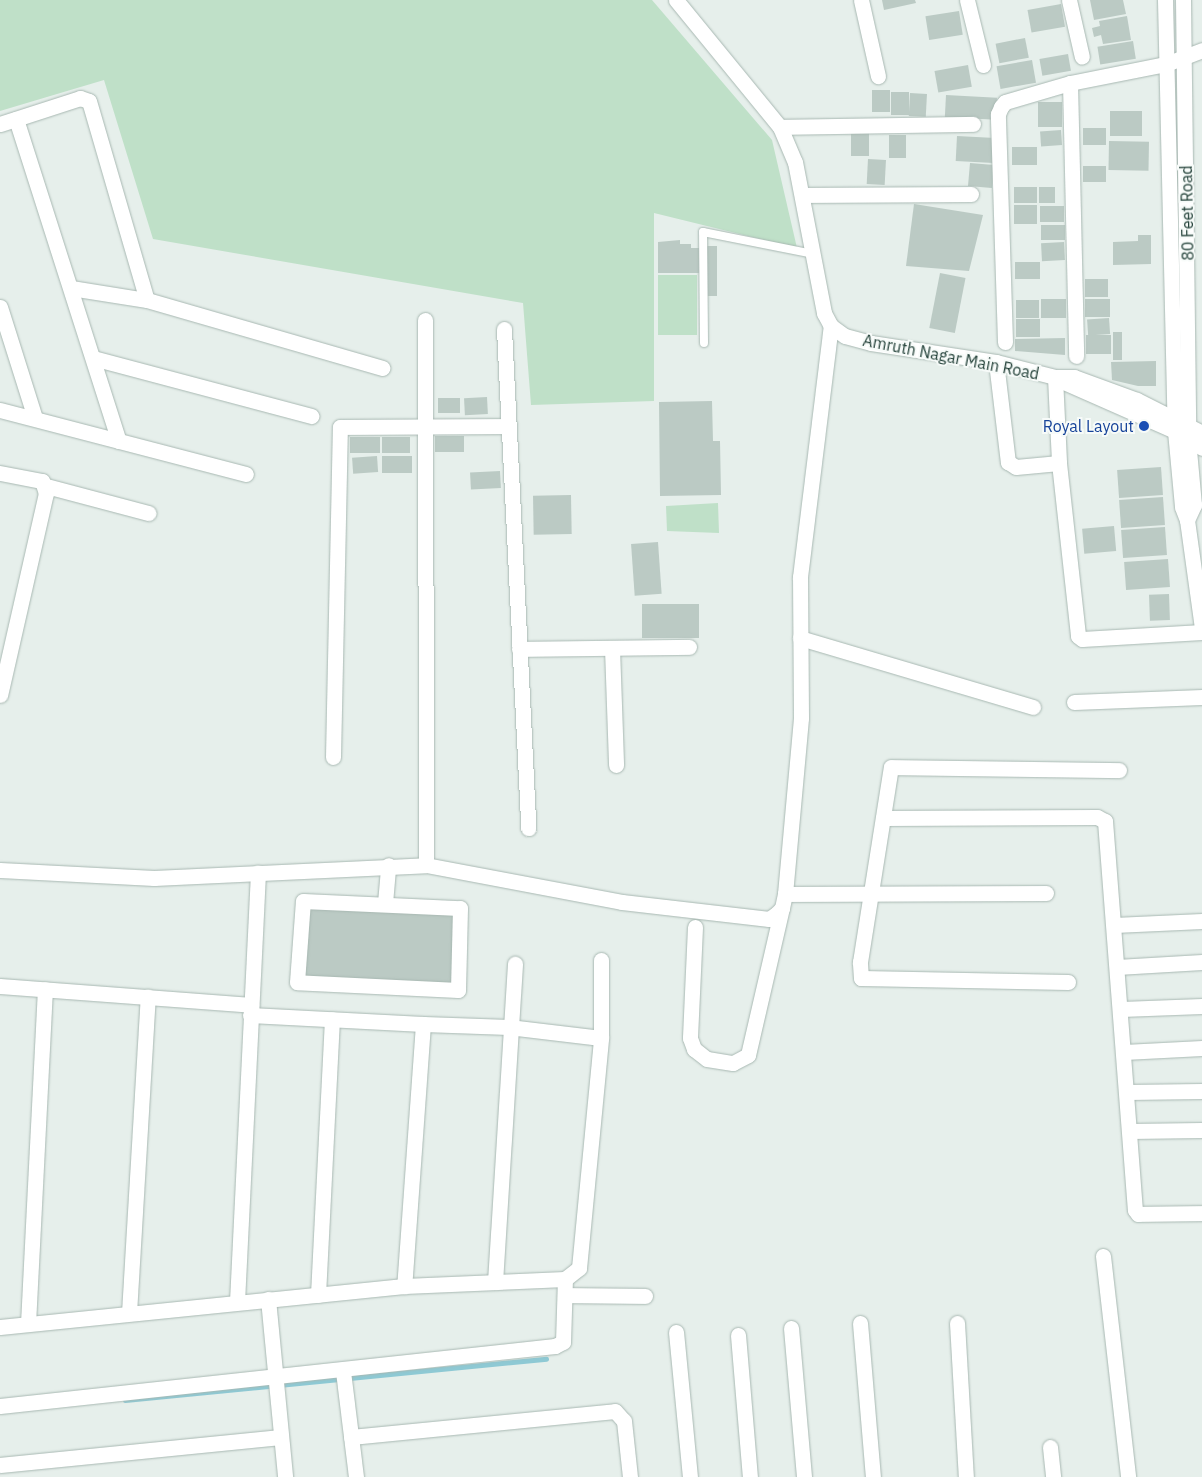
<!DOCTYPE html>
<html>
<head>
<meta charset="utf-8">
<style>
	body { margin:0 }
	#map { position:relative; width:1202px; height:1477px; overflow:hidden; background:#e6efeb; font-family:"IBM Plex Sans",sans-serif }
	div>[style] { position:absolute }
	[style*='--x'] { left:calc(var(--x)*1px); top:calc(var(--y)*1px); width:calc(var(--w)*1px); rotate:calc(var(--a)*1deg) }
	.green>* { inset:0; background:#bfe0c8; transform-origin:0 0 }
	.stream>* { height:4.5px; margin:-2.25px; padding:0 2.25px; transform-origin:2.25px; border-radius:2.25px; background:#8ec9d4 }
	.building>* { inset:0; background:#bbcac4; transform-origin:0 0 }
	.roads { filter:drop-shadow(0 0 1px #a8b8b2) drop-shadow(0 0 1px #a8b8b2) }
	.service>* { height:8px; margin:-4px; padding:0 4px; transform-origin:4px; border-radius:4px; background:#fff }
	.minor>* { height:15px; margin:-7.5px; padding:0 7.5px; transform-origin:7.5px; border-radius:7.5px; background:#fff }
	.tertiary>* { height:15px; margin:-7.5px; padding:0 7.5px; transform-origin:7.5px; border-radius:7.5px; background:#fff }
	.secondary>* { height:15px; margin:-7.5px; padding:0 7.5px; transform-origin:7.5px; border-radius:7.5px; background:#fff }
	.dots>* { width:14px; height:14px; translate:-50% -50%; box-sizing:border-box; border:2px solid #f7fbf9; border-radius:50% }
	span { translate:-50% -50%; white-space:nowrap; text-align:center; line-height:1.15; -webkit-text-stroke:4px #f7fbf9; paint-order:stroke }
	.street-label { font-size:16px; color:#24423a }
	.transit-label { font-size:16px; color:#164399 }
	.right { translate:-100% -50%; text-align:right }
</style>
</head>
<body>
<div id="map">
	<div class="green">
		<i style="clip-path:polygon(0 0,652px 0,772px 140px,797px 248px,654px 213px,654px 401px,531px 405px,523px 303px,153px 239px,104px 80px,0 111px)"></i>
		<i style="left:658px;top:275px;width:39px;height:60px"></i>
		<i style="clip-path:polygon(718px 503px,719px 533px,667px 531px,666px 506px)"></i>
	</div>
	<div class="stream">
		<i style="--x:125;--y:1400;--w:423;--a:-5.6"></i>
	</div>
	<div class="building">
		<i style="clip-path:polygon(882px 0,915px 0,916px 3px,884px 10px)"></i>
		<i style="clip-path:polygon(1090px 0,1123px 0,1126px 14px,1094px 20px)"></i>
		<i style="left:1061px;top:4px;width:23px;height:34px;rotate:80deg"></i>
		<i style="left:959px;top:11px;width:24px;height:34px;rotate:81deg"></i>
		<i style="clip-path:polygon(1127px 16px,1131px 40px,1103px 44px,1101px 35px,1094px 37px,1092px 28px,1100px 26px,1099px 21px)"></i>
		<i style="left:1025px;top:38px;width:20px;height:30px;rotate:79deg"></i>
		<i style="left:1133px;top:41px;width:18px;height:36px;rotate:81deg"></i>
		<i style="left:1068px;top:54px;width:17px;height:29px;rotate:80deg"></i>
		<i style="left:1032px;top:60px;width:23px;height:36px;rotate:80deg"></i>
		<i style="left:968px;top:65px;width:22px;height:34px;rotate:80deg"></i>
		<i style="left:872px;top:90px;width:18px;height:22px"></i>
		<i style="left:891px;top:92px;width:18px;height:23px"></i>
		<i style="left:910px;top:93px;width:17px;height:23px;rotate:3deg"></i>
		<i style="left:946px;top:95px;width:51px;height:22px;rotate:3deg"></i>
		<i style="left:1062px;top:102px;width:25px;height:24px;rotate:90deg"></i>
		<i style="left:1110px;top:111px;width:32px;height:25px"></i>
		<i style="left:1106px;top:128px;width:17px;height:23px;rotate:90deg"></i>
		<i style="left:1061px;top:130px;width:15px;height:21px;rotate:86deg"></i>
		<i style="left:851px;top:132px;width:18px;height:24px"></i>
		<i style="left:889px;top:135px;width:17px;height:23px"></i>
		<i style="left:957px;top:136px;width:38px;height:25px;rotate:3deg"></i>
		<i style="left:1109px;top:141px;width:40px;height:29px;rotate:1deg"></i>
		<i style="left:1012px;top:147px;width:25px;height:18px"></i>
		<i style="left:868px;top:159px;width:18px;height:25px;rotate:3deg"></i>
		<i style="left:970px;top:163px;width:24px;height:23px;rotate:5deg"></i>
		<i style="left:1083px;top:166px;width:23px;height:16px"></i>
		<i style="left:1014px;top:187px;width:23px;height:16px"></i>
		<i style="left:1055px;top:187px;width:16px;height:16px;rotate:90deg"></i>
		<i style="clip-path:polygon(914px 204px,983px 215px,969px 271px,906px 266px)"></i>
		<i style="left:1014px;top:205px;width:23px;height:19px"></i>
		<i style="left:1040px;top:206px;width:24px;height:16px"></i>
		<i style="left:1041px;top:225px;width:24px;height:15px"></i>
		<i style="clip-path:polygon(1138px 235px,1151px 235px,1151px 264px,1113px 265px,1113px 242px,1138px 241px)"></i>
		<i style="clip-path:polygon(680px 240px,680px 244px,691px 244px,691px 248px,700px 248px,700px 273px,658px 273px,658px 242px)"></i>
		<i style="left:1064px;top:242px;width:18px;height:23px;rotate:87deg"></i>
		<i style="left:706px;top:246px;width:11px;height:50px"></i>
		<i style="left:1040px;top:262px;width:17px;height:25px;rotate:90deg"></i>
		<i style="left:940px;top:273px;width:26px;height:56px;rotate:11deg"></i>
		<i style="left:1085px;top:279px;width:23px;height:18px"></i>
		<i style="left:1041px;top:299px;width:25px;height:19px"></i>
		<i style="left:1085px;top:299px;width:25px;height:18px"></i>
		<i style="left:1016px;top:300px;width:23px;height:18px"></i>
		<i style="left:1109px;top:318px;width:16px;height:22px;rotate:86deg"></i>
		<i style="left:1040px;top:319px;width:18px;height:24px;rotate:90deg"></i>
		<i style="left:1113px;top:332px;width:9px;height:28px"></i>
		<i style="left:1111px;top:335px;width:19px;height:25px;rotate:90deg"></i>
		<i style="clip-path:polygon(1065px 338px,1065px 355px,1015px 351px,1015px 339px)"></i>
		<i style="clip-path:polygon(1156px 361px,1156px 386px,1138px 386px,1112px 380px,1111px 362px)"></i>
		<i style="left:487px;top:397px;width:17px;height:23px;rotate:87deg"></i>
		<i style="left:460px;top:398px;width:15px;height:22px;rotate:90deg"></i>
		<i style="clip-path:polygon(712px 401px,713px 441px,720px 441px,721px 495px,660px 496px,659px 402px)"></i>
		<i style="left:435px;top:436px;width:29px;height:16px"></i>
		<i style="left:380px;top:437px;width:16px;height:30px;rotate:90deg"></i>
		<i style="left:382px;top:437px;width:28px;height:16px"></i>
		<i style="left:377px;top:456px;width:16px;height:25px;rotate:86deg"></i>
		<i style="left:382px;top:456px;width:30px;height:17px"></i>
		<i style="left:1161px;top:467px;width:28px;height:44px;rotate:86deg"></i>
		<i style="left:500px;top:471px;width:17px;height:30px;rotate:87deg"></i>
		<i style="left:571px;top:495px;width:39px;height:38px;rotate:89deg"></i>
		<i style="left:1163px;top:497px;width:28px;height:44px;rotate:86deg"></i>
		<i style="left:1114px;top:526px;width:25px;height:32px;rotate:85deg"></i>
		<i style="left:1165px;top:527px;width:28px;height:44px;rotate:86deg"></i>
		<i style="left:658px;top:542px;width:52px;height:27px;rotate:86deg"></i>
		<i style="left:1168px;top:559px;width:28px;height:44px;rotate:86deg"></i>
		<i style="left:1169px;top:594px;width:26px;height:20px;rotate:88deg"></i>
		<i style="left:699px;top:604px;width:34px;height:57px;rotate:90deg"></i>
		<i style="left:305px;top:907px;width:151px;height:73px;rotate:3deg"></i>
	</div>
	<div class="roads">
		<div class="service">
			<i style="--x:704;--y:343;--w:111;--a:-90.5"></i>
			<i style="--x:703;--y:232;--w:112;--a:11.3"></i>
		</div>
		<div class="minor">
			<i style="--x:861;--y:0;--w:78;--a:77.4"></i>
			<i style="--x:967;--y:0;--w:67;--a:76.2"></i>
			<i style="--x:1069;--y:0;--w:58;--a:77.2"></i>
			<i style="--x:1070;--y:83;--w:273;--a:88.7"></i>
			<i style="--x:16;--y:119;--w:338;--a:72.3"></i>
			<i style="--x:0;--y:124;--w:84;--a:-18"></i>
			<i style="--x:80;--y:98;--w:9;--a:18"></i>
			<i style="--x:89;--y:101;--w:207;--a:73.8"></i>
			<i style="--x:780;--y:127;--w:193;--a:-0.9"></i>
			<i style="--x:802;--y:195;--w:169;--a:-0.3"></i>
			<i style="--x:71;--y:288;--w:77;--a:9"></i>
			<i style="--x:147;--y:300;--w:245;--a:16.1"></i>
			<i style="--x:0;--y:307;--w:116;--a:72.5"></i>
			<i style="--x:425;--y:320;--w:545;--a:89.89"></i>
			<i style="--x:504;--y:329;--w:500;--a:87.2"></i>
			<i style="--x:1005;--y:342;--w:228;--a:-91.8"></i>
			<i style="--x:998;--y:114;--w:8;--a:-67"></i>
			<i style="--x:1001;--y:107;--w:6;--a:-51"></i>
			<i style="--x:1005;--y:102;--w:68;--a:-16.3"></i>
			<i style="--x:1070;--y:83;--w:98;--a:-11.2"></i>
			<i style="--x:93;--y:358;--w:226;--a:14.9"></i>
			<i style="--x:996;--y:362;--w:101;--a:83.2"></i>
			<i style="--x:1008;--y:462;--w:9;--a:32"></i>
			<i style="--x:1016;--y:467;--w:43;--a:-5.3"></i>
			<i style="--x:1055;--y:377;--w:86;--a:87.3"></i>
			<i style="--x:1059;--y:463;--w:174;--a:83.7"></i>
			<i style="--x:1078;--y:636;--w:5;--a:37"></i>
			<i style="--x:1082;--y:639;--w:120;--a:-3.3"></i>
			<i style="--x:0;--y:410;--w:254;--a:14.6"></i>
			<i style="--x:0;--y:473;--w:43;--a:10.8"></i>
			<i style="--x:42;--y:481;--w:13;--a:72"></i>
			<i style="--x:46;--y:493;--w:207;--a:102.8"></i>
			<i style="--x:46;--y:486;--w:106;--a:14.8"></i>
			<i style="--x:800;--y:638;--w:243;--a:16.5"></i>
			<i style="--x:612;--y:648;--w:117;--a:88"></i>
			<i style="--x:519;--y:649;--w:170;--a:-0.7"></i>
			<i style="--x:1074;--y:702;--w:128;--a:-2.2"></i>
			<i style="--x:333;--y:757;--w:330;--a:-88.8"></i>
			<i style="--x:340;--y:427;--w:169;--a:-0.3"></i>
			<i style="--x:883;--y:818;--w:214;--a:-0.3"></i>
			<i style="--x:1097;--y:817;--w:9;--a:27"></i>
			<i style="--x:1105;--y:821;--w:390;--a:85.6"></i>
			<i style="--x:1135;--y:1210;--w:5;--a:53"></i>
			<i style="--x:1138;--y:1214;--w:64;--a:-0.9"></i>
			<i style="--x:0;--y:870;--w:154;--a:3"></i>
			<i style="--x:154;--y:878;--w:272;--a:-2.7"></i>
			<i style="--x:426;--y:865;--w:199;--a:10.7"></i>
			<i style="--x:622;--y:902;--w:148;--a:6.6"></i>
			<i style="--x:769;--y:919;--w:7;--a:-34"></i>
			<i style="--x:775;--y:915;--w:10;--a:-45"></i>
			<i style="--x:782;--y:908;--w:14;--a:-78"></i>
			<i style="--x:785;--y:894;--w:177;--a:-84.8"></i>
			<i style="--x:801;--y:718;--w:141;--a:-90.4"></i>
			<i style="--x:800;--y:577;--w:253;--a:-83"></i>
			<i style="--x:785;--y:894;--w:261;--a:-0.2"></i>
			<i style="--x:303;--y:901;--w:157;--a:2.6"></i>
			<i style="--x:460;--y:908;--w:82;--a:91.4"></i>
			<i style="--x:458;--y:990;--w:161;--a:-177.2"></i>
			<i style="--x:297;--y:982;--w:81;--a:-85.8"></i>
			<i style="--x:385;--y:903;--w:38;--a:-85"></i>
			<i style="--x:1114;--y:925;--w:88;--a:-2.6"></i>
			<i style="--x:695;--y:927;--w:111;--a:92.6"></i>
			<i style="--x:690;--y:1038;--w:12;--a:70"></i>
			<i style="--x:694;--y:1049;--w:16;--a:38"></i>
			<i style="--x:707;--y:1059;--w:26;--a:9"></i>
			<i style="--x:733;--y:1063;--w:17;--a:-28"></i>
			<i style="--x:748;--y:1055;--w:151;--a:-77"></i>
			<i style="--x:1117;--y:967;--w:85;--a:-3.4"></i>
			<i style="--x:1068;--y:982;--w:207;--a:-178.9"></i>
			<i style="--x:861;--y:978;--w:16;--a:-94"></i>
			<i style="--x:860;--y:962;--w:197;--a:-81"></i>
			<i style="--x:891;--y:767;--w:228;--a:0.8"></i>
			<i style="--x:0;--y:986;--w:252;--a:4.3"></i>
			<i style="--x:1121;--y:1009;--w:81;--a:-2.1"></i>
			<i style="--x:250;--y:1015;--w:173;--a:3"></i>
			<i style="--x:601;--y:1038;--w:78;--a:-90"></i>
			<i style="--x:1124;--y:1052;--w:78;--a:-2.9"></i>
			<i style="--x:1127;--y:1092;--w:75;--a:-0.8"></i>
			<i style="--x:1130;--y:1131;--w:72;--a:-0.8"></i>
			<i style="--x:1103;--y:1256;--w:222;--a:83.5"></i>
			<i style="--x:495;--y:1282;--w:319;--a:-86.4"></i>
			<i style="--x:318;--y:1295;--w:276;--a:-87.1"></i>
			<i style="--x:565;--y:1295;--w:80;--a:0.7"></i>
			<i style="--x:268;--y:1299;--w:179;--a:84.5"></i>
			<i style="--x:237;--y:1302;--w:430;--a:-87.2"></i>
			<i style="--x:129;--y:1313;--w:317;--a:-86.6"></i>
			<i style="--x:860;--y:1323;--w:155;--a:85.2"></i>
			<i style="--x:957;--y:1323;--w:154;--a:86.7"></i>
			<i style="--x:28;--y:1324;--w:335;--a:-87.1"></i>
			<i style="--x:0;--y:1327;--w:406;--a:-5.8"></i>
			<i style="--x:404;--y:1286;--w:161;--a:-2.5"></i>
			<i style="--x:565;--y:1279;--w:18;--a:-38"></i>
			<i style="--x:579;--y:1268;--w:231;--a:-84.5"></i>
			<i style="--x:601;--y:1038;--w:93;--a:-173.2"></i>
			<i style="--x:509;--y:1027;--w:86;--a:-178"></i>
			<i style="--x:423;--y:1024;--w:263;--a:94.1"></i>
			<i style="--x:791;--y:1328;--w:150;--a:85"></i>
			<i style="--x:676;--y:1332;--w:146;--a:84.5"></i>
			<i style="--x:738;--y:1335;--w:143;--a:85.2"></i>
			<i style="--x:343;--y:1371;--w:107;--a:83"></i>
			<i style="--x:0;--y:1406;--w:558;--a:-6.17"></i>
			<i style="--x:555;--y:1346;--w:9;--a:-27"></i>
			<i style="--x:563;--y:1342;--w:63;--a:-88.2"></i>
			<i style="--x:351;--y:1437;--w:265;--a:-5.6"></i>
			<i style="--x:615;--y:1411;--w:13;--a:48"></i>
			<i style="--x:624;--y:1421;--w:56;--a:83.9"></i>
			<i style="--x:1050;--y:1447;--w:30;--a:84"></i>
			<i style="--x:0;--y:1465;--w:282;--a:-5.7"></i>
		</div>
		<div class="tertiary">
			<i style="--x:1166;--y:64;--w:39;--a:-21"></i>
			<i style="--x:1175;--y:431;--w:76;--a:84.7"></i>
			<i style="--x:1182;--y:507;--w:14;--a:69"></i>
			<i style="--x:1187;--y:520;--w:109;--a:82.1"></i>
			<i style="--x:1187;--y:520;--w:17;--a:-65"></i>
			<i style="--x:1194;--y:505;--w:66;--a:-95.2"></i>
		</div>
		<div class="secondary">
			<i style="--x:676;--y:0;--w:164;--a:50.7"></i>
			<i style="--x:780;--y:127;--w:38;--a:67"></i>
			<i style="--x:795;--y:162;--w:154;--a:79.1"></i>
			<i style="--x:824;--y:313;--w:15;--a:62"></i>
			<i style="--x:831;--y:326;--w:17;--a:36"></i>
			<i style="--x:845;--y:336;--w:27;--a:15"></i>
			<i style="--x:871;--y:343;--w:126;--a:8.6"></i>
			<i style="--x:996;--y:362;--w:61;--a:14.3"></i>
			<i style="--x:1055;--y:377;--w:19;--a:0"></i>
			<i style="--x:1074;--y:377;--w:67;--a:20.1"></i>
			<i style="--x:1137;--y:400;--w:73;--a:26.9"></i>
			<i style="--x:1165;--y:0;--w:431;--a:88.7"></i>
			<i style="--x:1183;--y:0;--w:439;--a:89.3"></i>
			<i style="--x:1059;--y:380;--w:127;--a:23.7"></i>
			<i style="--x:1175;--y:431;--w:32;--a:32"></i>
		</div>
	</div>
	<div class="dots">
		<i style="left:1144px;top:426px;background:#1a4fb4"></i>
	</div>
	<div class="street-label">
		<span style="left:1187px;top:213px;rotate:-91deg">80 Feet Road</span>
		<span style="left:951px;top:357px;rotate:11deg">Amruth Nagar Main Road</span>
	</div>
	<div class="transit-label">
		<span class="right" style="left:1134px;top:426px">Royal Layout</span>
	</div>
</div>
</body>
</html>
